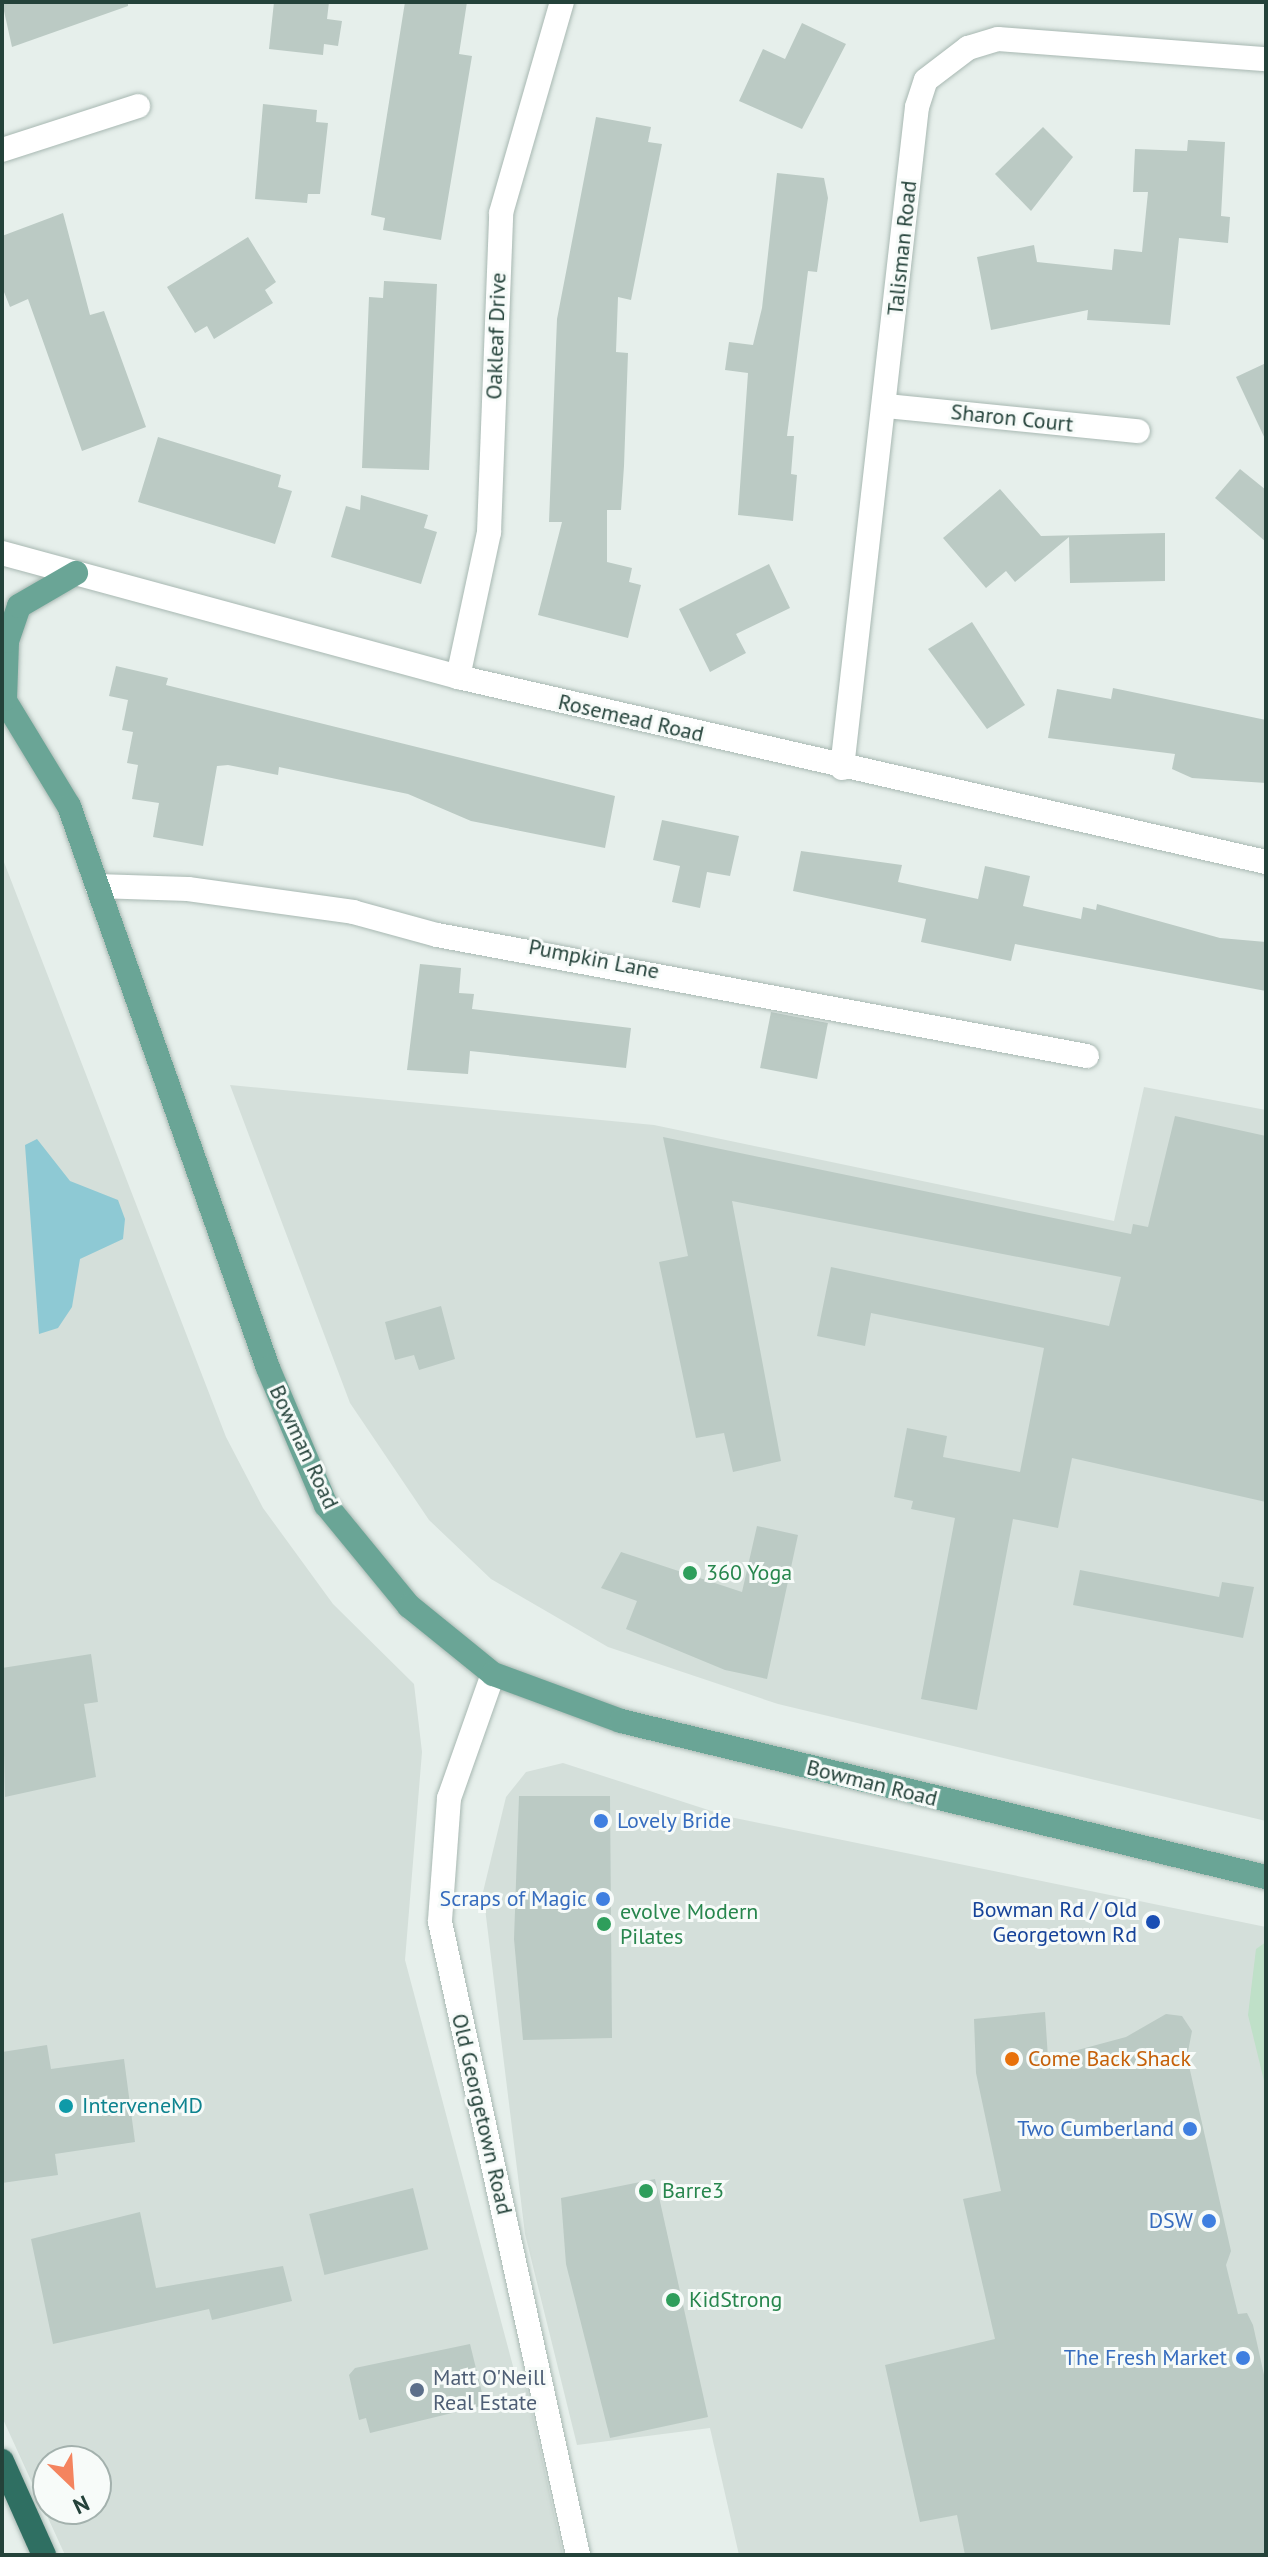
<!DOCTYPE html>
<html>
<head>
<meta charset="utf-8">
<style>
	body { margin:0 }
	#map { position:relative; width:1268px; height:2557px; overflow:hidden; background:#e6efeb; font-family:"PT Sans",sans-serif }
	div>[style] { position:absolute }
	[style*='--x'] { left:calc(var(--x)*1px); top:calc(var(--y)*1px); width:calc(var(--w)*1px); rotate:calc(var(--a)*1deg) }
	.built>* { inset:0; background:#d4dfda }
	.green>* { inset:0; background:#bfe0c8 }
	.water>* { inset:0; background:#8ec9d4 }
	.building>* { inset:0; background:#bbcac4; transform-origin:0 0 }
	.roads { filter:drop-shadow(0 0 2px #a8b8b2) drop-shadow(0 0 2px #a8b8b2) }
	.minor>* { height:24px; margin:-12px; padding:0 12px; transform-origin:12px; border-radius:12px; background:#fff }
	.major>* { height:24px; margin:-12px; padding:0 12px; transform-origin:12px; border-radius:12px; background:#6aa596 }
	.highway>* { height:24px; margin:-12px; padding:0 12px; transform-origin:12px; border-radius:12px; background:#2f6f62 }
	.dots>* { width:22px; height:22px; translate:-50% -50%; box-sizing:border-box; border:4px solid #f7fbf9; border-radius:50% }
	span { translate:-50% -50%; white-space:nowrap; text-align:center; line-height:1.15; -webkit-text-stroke:6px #f7fbf9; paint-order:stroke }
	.street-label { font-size:22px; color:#24423a }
	.leisure-label { font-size:22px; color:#27864d }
	.left { translate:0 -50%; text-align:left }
	.shop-label { font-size:22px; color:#366cbe }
	.right { translate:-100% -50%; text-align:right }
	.transit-label { font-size:22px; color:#164399 }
	.food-label { font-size:22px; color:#c56008 }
	.culture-label { font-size:22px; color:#0d838f }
	.service-label { font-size:22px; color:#4e5e75 }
	.frame { position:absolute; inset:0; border:4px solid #24423a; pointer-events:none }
	.north { position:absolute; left:32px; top:2445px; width:80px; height:80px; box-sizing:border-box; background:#f7fbf9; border:2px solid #a3b1ad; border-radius:50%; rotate:155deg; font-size:22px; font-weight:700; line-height:32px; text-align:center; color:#24423a }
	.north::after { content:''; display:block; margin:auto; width:28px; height:36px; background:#f4845f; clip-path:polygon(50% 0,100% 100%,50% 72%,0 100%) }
</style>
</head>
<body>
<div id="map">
	<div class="built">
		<i style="clip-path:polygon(evenodd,2px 857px,226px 1437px,263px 1508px,333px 1604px,414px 1684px,422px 1752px,405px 1960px,518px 2385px,526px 2384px,563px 2555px,65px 2555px,2px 2417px,2px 857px,48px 2461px,96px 2461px,96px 2509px,48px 2509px,48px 2461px)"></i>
		<i style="clip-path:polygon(230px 1085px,654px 1125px,1114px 1221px,1144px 1087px,1266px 1110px,1266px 1821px,778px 1704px,608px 1647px,491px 1579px,429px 1520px,350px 1403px)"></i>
		<i style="clip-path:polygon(563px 1763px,730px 1817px,1266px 1927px,1266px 2555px,739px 2555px,710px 2428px,577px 2445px,525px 2234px,483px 1892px,506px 1797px,526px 1772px)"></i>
	</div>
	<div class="green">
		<i style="clip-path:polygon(1266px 1942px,1266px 2089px,1248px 2015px,1256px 1949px)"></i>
	</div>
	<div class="water">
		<i style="clip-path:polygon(37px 1139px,70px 1181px,118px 1200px,125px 1219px,123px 1239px,80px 1259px,72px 1307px,58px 1328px,39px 1334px,25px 1145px)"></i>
	</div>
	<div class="building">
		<i style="clip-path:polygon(2px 2px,128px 2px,128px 6px,12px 47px)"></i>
		<i style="clip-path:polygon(274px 2px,329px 2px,327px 19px,342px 21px,338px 46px,324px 44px,323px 55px,269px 49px)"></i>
		<i style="clip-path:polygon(405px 2px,467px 2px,459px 54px,472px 56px,441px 240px,383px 230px,385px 218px,371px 215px)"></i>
		<i style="clip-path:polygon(802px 23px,846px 44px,802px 129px,739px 101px,763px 49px,785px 59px)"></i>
		<i style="clip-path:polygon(263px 104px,317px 110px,316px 122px,328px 123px,320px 194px,308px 194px,307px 203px,255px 199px)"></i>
		<i style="clip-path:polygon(596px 117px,651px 127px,648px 142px,662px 144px,631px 300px,618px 297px,616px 352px,628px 353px,624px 466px,621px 510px,607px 510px,607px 562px,632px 568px,629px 582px,641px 585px,628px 638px,538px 615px,562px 522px,549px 522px,557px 319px)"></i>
		<i style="clip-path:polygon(1043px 127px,1073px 157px,1031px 211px,995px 174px)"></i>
		<i style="clip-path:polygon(1188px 140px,1225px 142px,1221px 216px,1230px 217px,1228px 243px,1179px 238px,1170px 325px,1087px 320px,1088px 310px,991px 330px,977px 257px,1034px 245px,1037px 262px,1112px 270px,1114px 249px,1142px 252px,1148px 192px,1133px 192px,1135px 149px,1187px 151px)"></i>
		<i style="clip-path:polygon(777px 173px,824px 178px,828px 198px,817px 272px,808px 271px,787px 436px,794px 436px,791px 474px,797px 475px,793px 521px,738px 515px,748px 373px,725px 370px,729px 342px,753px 345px,762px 308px)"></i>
		<i style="clip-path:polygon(63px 213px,90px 315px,104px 311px,146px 427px,82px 451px,28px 299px,10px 307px,2px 287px,2px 236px)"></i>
		<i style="clip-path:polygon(248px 237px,276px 282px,265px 290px,273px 303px,214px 339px,207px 326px,195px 333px,167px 287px)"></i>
		<i style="clip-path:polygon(384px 281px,437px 284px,429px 470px,362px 468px,369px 297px,383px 298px)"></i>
		<i style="clip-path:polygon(1266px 363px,1266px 441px,1236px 377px)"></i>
		<i style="clip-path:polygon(158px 437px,281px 475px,278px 487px,292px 491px,275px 544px,138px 502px)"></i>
		<i style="clip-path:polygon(1240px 469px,1266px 490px,1266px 542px,1215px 498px)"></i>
		<i style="clip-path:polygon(1000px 489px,1041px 536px,1165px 533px,1165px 581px,1070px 583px,1069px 537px,1015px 582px,1006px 571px,986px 588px,943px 538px)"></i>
		<i style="clip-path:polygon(361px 495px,428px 515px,424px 528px,437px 532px,421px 584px,331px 557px,346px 506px,360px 510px)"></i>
		<i style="clip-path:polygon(769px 564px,790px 608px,736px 634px,746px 653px,710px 672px,679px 609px)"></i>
		<i style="clip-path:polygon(972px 622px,1025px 705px,987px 729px,928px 649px)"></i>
		<i style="clip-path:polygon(116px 666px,168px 678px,166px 685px,615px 796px,605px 848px,471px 821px,408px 794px,279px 767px,278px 775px,228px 765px,217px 766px,203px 846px,153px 837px,159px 803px,132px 799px,138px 765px,127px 763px,133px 732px,122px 730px,128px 700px,109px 696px)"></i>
		<i style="clip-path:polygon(1113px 688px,1266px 720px,1266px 783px,1192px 778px,1172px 769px,1175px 754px,1048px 738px,1057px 689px,1111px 699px)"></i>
		<i style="clip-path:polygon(662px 820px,739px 836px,730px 876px,707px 872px,700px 908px,672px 902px,680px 866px,653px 860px)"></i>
		<i style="clip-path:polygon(801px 851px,902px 865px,898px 882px,978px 899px,985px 866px,1030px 876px,1023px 906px,1081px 919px,1083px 907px,1096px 910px,1097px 904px,1220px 938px,1266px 942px,1266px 991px,1015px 944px,1011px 961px,921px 942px,926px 919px,793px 891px)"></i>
		<i style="clip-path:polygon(420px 964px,461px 968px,459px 993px,474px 994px,472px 1009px,631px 1028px,626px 1068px,470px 1051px,468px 1074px,407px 1070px)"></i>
		<i style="left:771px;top:1012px;width:58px;height:57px;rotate:11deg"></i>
		<i style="clip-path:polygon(1175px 1116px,1266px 1136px,1266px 1502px,1072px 1458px,1058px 1528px,1013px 1519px,977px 1710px,921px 1699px,955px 1518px,911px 1509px,913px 1501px,894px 1497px,907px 1428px,947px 1436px,943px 1457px,1020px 1472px,1044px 1348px,871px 1313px,865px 1346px,817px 1336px,831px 1267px,1109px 1326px,1121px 1277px,732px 1201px,781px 1461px,733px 1472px,724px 1433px,696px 1438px,659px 1262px,688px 1256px,663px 1137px,1131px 1234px,1133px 1224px,1148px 1227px)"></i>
		<i style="clip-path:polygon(441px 1306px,455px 1359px,419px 1370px,414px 1355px,395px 1360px,385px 1322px)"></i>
		<i style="clip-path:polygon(757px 1526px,798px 1535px,767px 1679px,725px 1670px,626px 1629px,637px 1601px,601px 1588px,621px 1552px,742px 1592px)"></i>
		<i style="clip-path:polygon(1080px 1570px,1219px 1597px,1222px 1582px,1254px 1587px,1243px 1638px,1073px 1605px)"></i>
		<i style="clip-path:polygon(91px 1654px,98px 1702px,84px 1704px,96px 1777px,5px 1797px,2px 1668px)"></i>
		<i style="clip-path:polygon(519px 1796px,610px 1796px,612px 2038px,523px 2040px,514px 1939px)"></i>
		<i style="clip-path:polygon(1045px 2012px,1048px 2058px,1126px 2037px,1166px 2014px,1182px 2016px,1192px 2031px,1187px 2057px,1231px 2251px,1226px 2265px,1238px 2314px,1247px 2313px,1253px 2325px,1266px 2384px,1266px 2555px,965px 2555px,957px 2515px,920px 2522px,885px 2365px,995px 2339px,963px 2199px,1001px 2191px,976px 2073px,974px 2019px)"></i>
		<i style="clip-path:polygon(47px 2045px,51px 2069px,124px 2059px,135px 2142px,55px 2154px,58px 2175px,2px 2183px,2px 2052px)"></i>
		<i style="clip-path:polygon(655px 2179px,708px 2417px,610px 2438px,566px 2264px,561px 2198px)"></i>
		<i style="left:413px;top:2188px;width:63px;height:107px;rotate:76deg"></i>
		<i style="clip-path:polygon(140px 2212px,156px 2288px,283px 2266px,292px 2301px,212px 2320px,209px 2309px,53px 2344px,31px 2239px)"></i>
		<i style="clip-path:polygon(470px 2344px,485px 2405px,370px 2433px,366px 2418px,359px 2420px,349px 2375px,355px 2368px)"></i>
	</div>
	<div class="roads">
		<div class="minor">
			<i style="--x:2;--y:150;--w:143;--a:-17.9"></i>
			<i style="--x:886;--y:406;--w:253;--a:5.7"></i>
			<i style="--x:2;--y:553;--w:473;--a:15.2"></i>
			<i style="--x:458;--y:677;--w:829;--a:12.9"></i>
			<i style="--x:458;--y:677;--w:148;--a:-77.9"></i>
			<i style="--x:489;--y:532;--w:319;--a:-87.8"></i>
			<i style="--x:501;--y:213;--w:220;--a:-73.9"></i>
			<i style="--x:842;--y:768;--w:665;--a:-83.53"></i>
			<i style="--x:917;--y:107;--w:28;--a:-72"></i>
			<i style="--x:926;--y:80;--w:53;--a:-37.3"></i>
			<i style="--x:968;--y:48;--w:31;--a:-17"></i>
			<i style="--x:998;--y:39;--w:269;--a:4.3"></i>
			<i style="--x:97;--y:886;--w:91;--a:1.9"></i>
			<i style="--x:188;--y:889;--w:167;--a:7.9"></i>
			<i style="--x:353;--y:912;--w:87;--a:15.3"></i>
			<i style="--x:437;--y:935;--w:661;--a:10.55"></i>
			<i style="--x:493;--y:1674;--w:132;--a:109.5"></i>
			<i style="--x:449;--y:1798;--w:124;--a:94.2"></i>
			<i style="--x:440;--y:1922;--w:648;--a:77.7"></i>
		</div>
		<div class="major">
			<i style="--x:2;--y:696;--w:129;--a:58.7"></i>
			<i style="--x:69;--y:806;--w:596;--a:70.5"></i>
			<i style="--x:268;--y:1368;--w:149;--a:67.1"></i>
			<i style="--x:326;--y:1505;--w:131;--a:50.6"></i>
			<i style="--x:409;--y:1606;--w:108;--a:39"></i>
			<i style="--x:493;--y:1674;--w:136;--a:20.2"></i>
			<i style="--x:621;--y:1721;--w:664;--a:13.6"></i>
			<i style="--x:5;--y:699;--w:58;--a:-88"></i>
			<i style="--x:7;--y:641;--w:37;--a:-71"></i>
			<i style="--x:19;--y:606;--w:66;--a:-30.1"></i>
		</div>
		<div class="highway">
			<i style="--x:2;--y:2461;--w:103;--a:65.9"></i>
		</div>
	</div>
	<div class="dots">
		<i style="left:690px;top:1573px;background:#2e9e5b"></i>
		<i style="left:601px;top:1821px;background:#3f7fe0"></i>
		<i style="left:603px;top:1899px;background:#3f7fe0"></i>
		<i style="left:1153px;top:1922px;background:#1a4fb4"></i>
		<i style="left:604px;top:1924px;background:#2e9e5b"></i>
		<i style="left:1012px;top:2059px;background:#e8710a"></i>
		<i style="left:66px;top:2106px;background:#0f9aa8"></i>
		<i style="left:1190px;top:2129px;background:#3f7fe0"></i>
		<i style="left:646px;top:2191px;background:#2e9e5b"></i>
		<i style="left:1209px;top:2221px;background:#3f7fe0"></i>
		<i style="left:673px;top:2300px;background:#2e9e5b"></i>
		<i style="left:1243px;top:2358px;background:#3f7fe0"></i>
		<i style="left:417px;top:2390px;background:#5c6f8a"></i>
	</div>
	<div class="street-label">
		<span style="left:902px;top:248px;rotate:-84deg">Talisman Road</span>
		<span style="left:496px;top:336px;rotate:-88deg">Oakleaf Drive</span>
		<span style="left:1012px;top:418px;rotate:6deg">Sharon Court</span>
		<span style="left:631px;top:718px;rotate:13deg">Rosemead Road</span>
		<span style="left:594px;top:959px;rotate:11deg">Pumpkin Lane</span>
		<span style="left:304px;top:1447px;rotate:65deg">Bowman Road</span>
		<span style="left:872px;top:1783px;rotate:14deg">Bowman Road</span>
		<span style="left:482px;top:2114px;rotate:77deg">Old Georgetown Road</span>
	</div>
	<div class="leisure-label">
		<span class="left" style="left:706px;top:1573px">360 Yoga</span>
		<span class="left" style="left:620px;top:1924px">evolve Modern<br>Pilates</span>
		<span class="left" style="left:662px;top:2191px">Barre3</span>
		<span class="left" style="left:689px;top:2300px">KidStrong</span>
	</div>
	<div class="shop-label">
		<span class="left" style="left:617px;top:1821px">Lovely Bride</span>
		<span class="right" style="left:587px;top:1899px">Scraps of Magic</span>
		<span class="right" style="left:1174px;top:2129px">Two Cumberland</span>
		<span class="right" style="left:1193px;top:2221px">DSW</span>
		<span class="right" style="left:1227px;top:2358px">The Fresh Market</span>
	</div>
	<div class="transit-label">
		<span class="right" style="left:1137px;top:1922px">Bowman Rd / Old<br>Georgetown Rd</span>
	</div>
	<div class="food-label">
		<span class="left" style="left:1028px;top:2059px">Come Back Shack</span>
	</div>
	<div class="culture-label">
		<span class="left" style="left:82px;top:2106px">InterveneMD</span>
	</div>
	<div class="service-label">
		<span class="left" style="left:433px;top:2390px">Matt O'Neill<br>Real Estate</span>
	</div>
	<div class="frame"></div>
	<div class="north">N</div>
</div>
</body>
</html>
